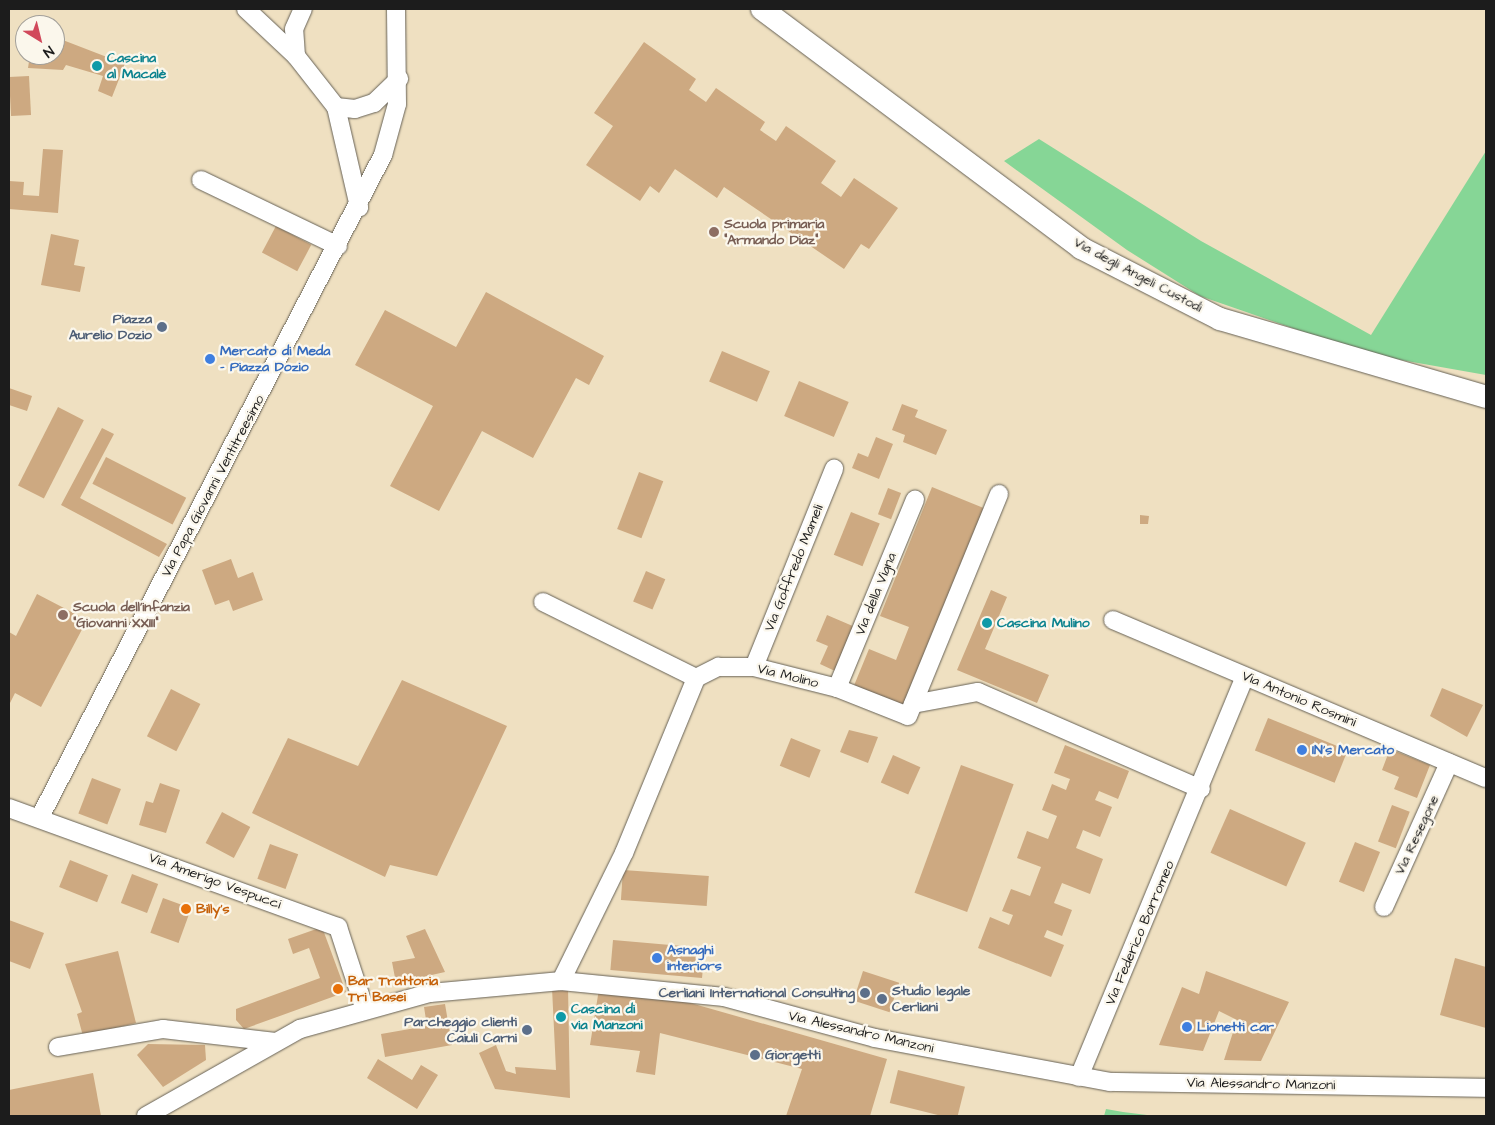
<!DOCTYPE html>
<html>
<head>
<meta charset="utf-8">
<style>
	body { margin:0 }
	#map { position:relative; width:1495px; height:1125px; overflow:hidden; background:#efe0c1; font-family:"Architects Daughter",sans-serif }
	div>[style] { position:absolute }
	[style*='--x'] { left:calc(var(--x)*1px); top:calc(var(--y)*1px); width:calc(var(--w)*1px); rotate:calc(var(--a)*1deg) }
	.green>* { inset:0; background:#86d696 }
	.building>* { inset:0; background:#cda981; transform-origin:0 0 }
	.roads { filter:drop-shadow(0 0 1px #666156) drop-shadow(0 0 1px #666156) }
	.minor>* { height:18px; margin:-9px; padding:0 9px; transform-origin:9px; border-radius:9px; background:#fff }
	.tertiary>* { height:22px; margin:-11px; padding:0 11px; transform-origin:11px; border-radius:11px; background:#fff }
	.dots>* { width:14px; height:14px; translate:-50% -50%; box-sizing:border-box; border:2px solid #fbf7ec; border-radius:50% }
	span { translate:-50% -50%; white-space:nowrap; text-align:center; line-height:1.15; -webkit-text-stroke:4.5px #fbf7ec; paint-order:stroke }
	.culture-label { font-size:14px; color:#0d838f; font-weight:700 }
	.left { translate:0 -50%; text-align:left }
	.education-label { font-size:14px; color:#785e54; font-weight:700 }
	.street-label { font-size:14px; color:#1c1c1c }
	.service-label { font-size:14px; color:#4e5e75; font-weight:700 }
	.right { translate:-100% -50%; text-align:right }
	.shop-label { font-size:14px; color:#366cbe; font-weight:700 }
	.food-label { font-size:14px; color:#c56008; font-weight:700 }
	.frame { position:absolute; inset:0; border:10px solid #1c1c1c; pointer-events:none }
	.north { position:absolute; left:15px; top:15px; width:50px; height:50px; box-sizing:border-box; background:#fbf7ec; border:1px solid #a29f99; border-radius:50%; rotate:144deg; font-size:14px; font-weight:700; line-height:20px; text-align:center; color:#1c1c1c }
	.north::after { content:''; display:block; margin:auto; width:18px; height:22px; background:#d1495b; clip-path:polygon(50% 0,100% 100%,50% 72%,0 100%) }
</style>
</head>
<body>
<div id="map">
	<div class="green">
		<i style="clip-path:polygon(1039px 139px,1201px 241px,1371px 335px,1486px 151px,1486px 375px,1367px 354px,1200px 296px,1127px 250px,1004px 161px)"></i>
		<i style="clip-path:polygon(1106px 1109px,1123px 1112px,1155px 1116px,1104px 1116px)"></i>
	</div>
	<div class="building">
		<i style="clip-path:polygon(36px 19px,57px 24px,57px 25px,35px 25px)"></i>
		<i style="clip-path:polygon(55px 37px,125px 64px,112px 97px,98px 91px,103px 76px,66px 65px,63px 70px,28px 68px,30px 55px,55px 55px)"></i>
		<i style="clip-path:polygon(644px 42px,696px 79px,689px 90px,706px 102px,716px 88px,765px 122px,760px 130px,776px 141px,786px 126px,836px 161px,821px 183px,841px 197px,854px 178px,898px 208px,869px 249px,861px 244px,844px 269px,724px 187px,717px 198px,675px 169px,659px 193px,650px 186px,640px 201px,586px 165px,613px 126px,594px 113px)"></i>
		<i style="left:29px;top:76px;width:39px;height:20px;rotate:87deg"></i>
		<i style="clip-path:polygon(43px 149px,63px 150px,58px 213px,9px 209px,9px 181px,24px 182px,23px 195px,39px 196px)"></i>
		<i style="left:276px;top:226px;width:40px;height:30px;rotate:28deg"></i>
		<i style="clip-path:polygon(51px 234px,79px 240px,74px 265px,85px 267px,80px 292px,41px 285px)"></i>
		<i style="clip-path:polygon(486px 292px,604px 356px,589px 385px,576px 378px,533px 458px,482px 431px,439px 511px,390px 486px,433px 406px,355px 365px,385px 310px,456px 347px)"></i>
		<i style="left:722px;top:351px;width:52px;height:33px;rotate:23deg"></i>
		<i style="left:799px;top:381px;width:54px;height:38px;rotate:23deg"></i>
		<i style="clip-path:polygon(9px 388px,32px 396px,27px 411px,9px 405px)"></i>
		<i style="clip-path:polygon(902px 404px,918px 410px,915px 417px,947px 430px,936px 455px,903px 442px,905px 435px,892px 430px)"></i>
		<i style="left:58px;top:407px;width:29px;height:88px;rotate:27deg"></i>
		<i style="clip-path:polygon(102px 428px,114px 434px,80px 498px,167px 544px,159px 557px,61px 505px)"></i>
		<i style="clip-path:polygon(876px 437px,893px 444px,879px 479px,852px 468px,858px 453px,868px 457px)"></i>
		<i style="left:106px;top:457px;width:90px;height:30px;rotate:27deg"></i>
		<i style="left:639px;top:472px;width:26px;height:61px;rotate:21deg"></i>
		<i style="clip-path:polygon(932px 487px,986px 509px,907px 703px,900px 706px,853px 688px,869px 649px,896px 660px,909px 627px,880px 616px)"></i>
		<i style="left:888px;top:488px;width:14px;height:28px;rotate:21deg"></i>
		<i style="left:851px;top:512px;width:31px;height:46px;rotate:22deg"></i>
		<i style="clip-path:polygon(1140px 515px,1149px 516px,1148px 524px,1140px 524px)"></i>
		<i style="clip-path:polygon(231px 559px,238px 578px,253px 572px,263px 600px,233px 611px,229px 600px,215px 605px,202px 570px)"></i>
		<i style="left:646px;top:571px;width:21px;height:33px;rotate:23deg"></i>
		<i style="clip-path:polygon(991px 590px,1007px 597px,985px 649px,1049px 675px,1037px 703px,957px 670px)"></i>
		<i style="clip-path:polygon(37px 594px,87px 620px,41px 707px,15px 693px,9px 705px,9px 632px,16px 636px)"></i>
		<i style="clip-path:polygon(827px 615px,855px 627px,835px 671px,820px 664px,828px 646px,816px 641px)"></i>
		<i style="clip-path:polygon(402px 680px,507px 726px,437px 876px,390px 865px,385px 877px,252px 813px,288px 738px,358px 766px)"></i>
		<i style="clip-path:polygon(1442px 688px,1483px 705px,1467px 737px,1430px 716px)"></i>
		<i style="left:171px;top:689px;width:33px;height:53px;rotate:27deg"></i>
		<i style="left:1268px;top:718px;width:86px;height:35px;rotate:22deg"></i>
		<i style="clip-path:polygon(849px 730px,878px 737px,868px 763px,840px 752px)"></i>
		<i style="left:791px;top:738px;width:32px;height:30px;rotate:22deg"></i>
		<i style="clip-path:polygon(1065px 745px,1129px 771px,1118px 799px,1099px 791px,1095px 800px,1112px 807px,1100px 837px,1083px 830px,1076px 848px,1103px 859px,1090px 894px,1062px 883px,1054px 903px,1072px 910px,1062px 936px,1047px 930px,1044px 937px,1064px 945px,1051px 977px,978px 948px,990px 917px,1009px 925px,1013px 915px,1002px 911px,1011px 889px,1030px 896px,1041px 867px,1017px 858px,1027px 831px,1048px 839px,1057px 816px,1042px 810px,1052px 784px,1066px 790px,1070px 779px,1054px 773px)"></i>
		<i style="clip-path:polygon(1390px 749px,1430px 765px,1417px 798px,1394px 789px,1399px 777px,1382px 770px)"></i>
		<i style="left:893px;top:755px;width:30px;height:30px;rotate:24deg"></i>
		<i style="left:961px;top:765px;width:56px;height:136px;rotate:20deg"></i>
		<i style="left:92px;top:778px;width:31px;height:38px;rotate:21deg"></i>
		<i style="clip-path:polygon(160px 783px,180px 790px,166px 833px,139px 825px,146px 801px,153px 803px)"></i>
		<i style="left:1392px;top:805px;width:19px;height:39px;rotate:21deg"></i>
		<i style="left:1230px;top:809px;width:83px;height:48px;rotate:24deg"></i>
		<i style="left:222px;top:812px;width:32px;height:35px;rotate:28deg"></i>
		<i style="left:1355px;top:842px;width:27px;height:43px;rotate:22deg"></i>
		<i style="left:270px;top:844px;width:30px;height:37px;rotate:20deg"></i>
		<i style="left:70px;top:860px;width:41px;height:29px;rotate:22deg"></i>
		<i style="left:623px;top:870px;width:86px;height:30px;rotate:4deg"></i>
		<i style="left:132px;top:874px;width:28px;height:31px;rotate:21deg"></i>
		<i style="left:163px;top:898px;width:30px;height:37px;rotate:20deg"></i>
		<i style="clip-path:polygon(9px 920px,44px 933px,30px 969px,9px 961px)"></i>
		<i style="clip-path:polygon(322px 927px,346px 992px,244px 1029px,236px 1020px,236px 1009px,320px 978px,309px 948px,293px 954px,288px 939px)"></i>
		<i style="clip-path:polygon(425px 929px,445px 972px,396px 983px,392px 962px,415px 958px,406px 936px)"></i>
		<i style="left:613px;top:940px;width:92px;height:30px;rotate:5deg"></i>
		<i style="clip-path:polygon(118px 951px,136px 1023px,83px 1036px,77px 1014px,82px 1012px,65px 964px)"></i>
		<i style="clip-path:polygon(1455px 958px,1486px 967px,1486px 1028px,1440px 1015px)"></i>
		<i style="left:863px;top:971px;width:38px;height:31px;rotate:18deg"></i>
		<i style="clip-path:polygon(1206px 971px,1289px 1002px,1261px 1061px,1224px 1060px,1237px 1020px,1219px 1011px,1203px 1051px,1159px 1045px,1182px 987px,1199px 994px)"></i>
		<i style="clip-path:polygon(568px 986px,570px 1098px,495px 1089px,479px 1053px,496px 1045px,506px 1071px,516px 1074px,515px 1067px,556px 1070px,552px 988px)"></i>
		<i style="clip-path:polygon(599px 989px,666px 996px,887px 1059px,870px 1116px,786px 1116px,802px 1069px,660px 1033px,655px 1075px,636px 1072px,640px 1051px,590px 1045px)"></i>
		<i style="clip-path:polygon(445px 1004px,452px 1045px,385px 1057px,381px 1034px,427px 1026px,424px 1007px)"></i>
		<i style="clip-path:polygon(148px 1044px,205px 1045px,206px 1060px,163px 1087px,137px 1055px)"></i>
		<i style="clip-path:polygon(378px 1059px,412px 1080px,421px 1065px,438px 1075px,417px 1109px,367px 1078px)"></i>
		<i style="left:898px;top:1070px;width:69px;height:34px;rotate:14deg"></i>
		<i style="clip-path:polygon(93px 1073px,101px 1116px,9px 1116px,9px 1090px)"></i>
	</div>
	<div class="roads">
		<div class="minor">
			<i style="--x:246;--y:9;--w:69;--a:43.2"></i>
			<i style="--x:296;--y:56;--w:65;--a:51.9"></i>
			<i style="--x:336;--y:107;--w:103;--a:77"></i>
			<i style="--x:296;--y:56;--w:27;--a:-94"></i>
			<i style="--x:294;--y:29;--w:22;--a:-66"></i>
			<i style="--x:336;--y:107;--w:19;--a:6"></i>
			<i style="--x:355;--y:109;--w:20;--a:-18"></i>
			<i style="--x:374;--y:103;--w:35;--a:-44"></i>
			<i style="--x:201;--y:180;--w:152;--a:25.7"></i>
			<i style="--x:543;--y:602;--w:171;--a:26.4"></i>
			<i style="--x:1113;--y:620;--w:405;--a:23"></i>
			<i style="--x:754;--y:667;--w:214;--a:-68"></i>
			<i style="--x:837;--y:688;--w:204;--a:-67.5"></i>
			<i style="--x:913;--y:704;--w:66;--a:-10.5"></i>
			<i style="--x:978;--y:692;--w:243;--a:23.5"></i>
			<i style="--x:9;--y:808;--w:350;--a:19.9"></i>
			<i style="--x:338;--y:927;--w:87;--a:72"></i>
			<i style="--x:40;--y:817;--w:746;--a:-62.61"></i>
			<i style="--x:383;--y:155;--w:53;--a:-74.6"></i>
			<i style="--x:397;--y:104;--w:95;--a:-90.6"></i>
			<i style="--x:1384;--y:907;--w:158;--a:-65.7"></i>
			<i style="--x:561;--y:981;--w:143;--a:-63.8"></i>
			<i style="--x:624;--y:853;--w:189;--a:-67.6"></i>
			<i style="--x:696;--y:678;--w:25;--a:-27"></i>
			<i style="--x:718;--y:667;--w:36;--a:0"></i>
			<i style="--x:754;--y:667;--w:86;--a:14.2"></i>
			<i style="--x:837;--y:688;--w:76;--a:21.5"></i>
			<i style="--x:908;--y:716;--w:240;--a:-67.7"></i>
			<i style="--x:58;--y:1047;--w:107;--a:-9.7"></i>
			<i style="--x:163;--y:1029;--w:113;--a:6.6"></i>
			<i style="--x:1079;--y:1077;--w:433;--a:-67.5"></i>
			<i style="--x:146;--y:1116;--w:177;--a:-29.5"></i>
			<i style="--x:300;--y:1029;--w:135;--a:-15.5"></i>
			<i style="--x:430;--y:993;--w:132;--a:-5.2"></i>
			<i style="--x:561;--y:981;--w:164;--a:5.6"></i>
			<i style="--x:724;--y:997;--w:156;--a:15.2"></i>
			<i style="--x:875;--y:1038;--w:239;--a:10.6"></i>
			<i style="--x:1110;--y:1082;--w:376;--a:0.9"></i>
		</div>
		<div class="tertiary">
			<i style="--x:762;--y:9;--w:399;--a:36.8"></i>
			<i style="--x:1081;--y:248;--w:156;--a:27.1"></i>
			<i style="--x:1220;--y:319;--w:277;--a:16.3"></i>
		</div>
	</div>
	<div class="dots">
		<i style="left:97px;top:66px;background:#0f9aa8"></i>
		<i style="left:714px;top:232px;background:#8d6e63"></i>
		<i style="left:162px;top:327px;background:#5c6f8a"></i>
		<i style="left:210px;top:359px;background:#3f7fe0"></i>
		<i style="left:63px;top:615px;background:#8d6e63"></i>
		<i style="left:987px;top:623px;background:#0f9aa8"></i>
		<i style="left:1302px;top:750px;background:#3f7fe0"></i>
		<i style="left:186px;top:909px;background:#e8710a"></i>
		<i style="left:657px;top:958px;background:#3f7fe0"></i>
		<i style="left:338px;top:989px;background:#e8710a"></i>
		<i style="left:865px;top:993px;background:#5c6f8a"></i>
		<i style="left:882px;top:999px;background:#5c6f8a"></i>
		<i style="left:561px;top:1017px;background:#0f9aa8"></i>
		<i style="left:1187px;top:1027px;background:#3f7fe0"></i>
		<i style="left:527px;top:1030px;background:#5c6f8a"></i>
		<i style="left:755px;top:1055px;background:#5c6f8a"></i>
	</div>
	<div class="culture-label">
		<span class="left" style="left:107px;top:66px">Cascina<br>al Macalè</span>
		<span class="left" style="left:997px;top:623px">Cascina Mulino</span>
		<span class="left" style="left:571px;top:1017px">Cascina di<br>via Manzoni</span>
	</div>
	<div class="education-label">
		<span class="left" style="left:724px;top:232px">Scuola primaria<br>"Armando Diaz"</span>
		<span class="left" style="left:73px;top:615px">Scuola dell'infanzia<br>"Giovanni XXIII"</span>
	</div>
	<div class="street-label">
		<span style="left:1138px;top:275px;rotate:28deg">Via degli Angeli Custodi</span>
		<span style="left:213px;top:486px;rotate:-62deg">Via Papa Giovanni Ventitreesimo</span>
		<span style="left:794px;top:568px;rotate:-68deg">Via Goffredo Mameli</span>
		<span style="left:876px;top:594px;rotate:-68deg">Via della Vigna</span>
		<span style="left:788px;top:676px;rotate:14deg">Via Molino</span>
		<span style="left:1299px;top:699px;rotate:23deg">Via Antonio Rosmini</span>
		<span style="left:1417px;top:835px;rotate:-65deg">Via Resegone</span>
		<span style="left:215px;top:881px;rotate:20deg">Via Amerigo Vespucci</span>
		<span style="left:1140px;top:933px;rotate:-67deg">Via Federico Borromeo</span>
		<span style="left:861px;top:1032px;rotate:13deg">Via Alessandro Manzoni</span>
		<span style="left:1261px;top:1084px;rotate:1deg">Via Alessandro Manzoni</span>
	</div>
	<div class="service-label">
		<span class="right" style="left:152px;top:327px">Piazza<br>Aurelio Dozio</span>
		<span class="left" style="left:892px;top:999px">Studio legale<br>Cerliani</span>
		<span class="right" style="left:855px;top:993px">Cerliani International Consulting</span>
		<span class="right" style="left:517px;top:1030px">Parcheggio clienti<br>Caiuli Carni</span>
		<span class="left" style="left:765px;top:1055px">Giorgetti</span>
	</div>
	<div class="shop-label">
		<span class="left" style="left:220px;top:359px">Mercato di Meda<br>- Piazza Dozio</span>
		<span class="left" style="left:1312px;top:750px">IN's Mercato</span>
		<span class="left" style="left:667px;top:958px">Asnaghi<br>interiors</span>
		<span class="left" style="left:1197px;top:1027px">Lionetti car</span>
	</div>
	<div class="food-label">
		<span class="left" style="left:196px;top:909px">Billy's</span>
		<span class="left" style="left:348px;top:989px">Bar Trattoria<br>Tri Basei</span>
	</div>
	<div class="frame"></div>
	<div class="north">N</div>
</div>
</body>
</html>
